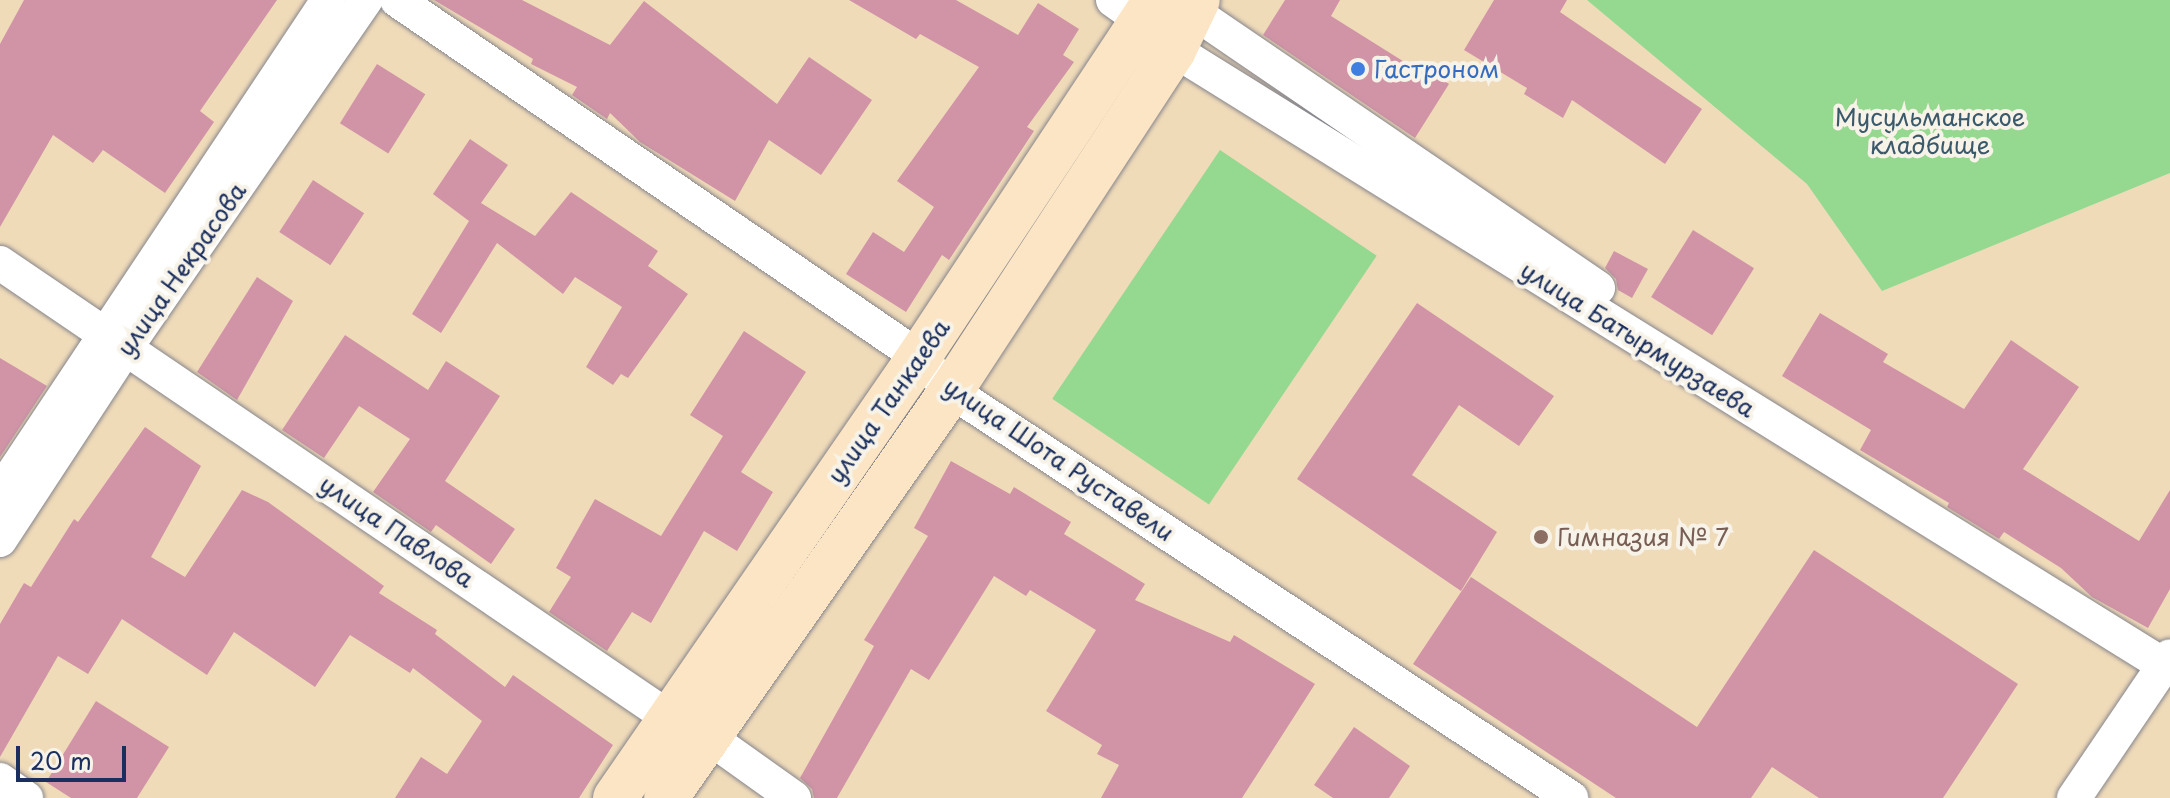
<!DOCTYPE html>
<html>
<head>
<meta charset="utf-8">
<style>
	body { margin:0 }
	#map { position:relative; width:2170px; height:798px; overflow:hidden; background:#f0dbb9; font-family:"Playpen Sans",sans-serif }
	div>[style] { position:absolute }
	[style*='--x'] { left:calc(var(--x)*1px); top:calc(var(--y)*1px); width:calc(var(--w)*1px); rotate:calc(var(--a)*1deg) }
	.green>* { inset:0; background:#95d890; transform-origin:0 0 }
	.building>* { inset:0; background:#d194a7; transform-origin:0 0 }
	.roads { filter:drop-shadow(0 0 2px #86858c) drop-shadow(0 0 2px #86858c) }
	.minor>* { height:34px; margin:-17px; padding:0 17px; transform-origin:17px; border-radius:17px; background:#fff }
	.secondary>* { height:44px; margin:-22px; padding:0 22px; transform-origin:22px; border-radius:22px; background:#fce5c4 }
	.dots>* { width:22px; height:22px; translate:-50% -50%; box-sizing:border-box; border:4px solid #f7f3e8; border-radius:50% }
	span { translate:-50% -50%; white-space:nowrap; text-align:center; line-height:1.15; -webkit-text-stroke:8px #f7f3e8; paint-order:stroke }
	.shop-label { font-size:24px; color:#366cbe }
	.left { translate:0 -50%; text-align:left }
	.park-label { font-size:24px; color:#3a596a }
	.street-label { font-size:24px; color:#1b2f5e }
	.education-label { font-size:24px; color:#785e54 }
	.scale { position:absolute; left:16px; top:746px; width:110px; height:36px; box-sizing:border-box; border:4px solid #1b2f5e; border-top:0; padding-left:10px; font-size:24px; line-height:28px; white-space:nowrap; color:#1b2f5e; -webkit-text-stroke:6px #f7f3e8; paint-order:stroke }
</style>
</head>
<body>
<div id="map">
	<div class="green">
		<i style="clip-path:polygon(1587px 0,2170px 0,2170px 173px,1882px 291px,1807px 184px)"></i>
		<i style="left:1220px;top:150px;width:189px;height:300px;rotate:34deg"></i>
	</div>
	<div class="building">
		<i style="clip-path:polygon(24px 0,277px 0,200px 111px,214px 122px,165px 193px,103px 150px,93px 163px,53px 135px,0 227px,0 44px)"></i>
		<i style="clip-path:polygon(434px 0,522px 0,610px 45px,644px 1px,777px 104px,809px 57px,872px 100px,821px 175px,769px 140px,735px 201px,640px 142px,610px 113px,607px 119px,572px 95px,577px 87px,531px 64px,533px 59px)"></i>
		<i style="clip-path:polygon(849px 0,956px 0,1018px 35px,1038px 3px,1079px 29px,1063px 55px,1074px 62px,1027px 127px,1034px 131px,949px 260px,942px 255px,906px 312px,846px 274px,873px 232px,904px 252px,934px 207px,897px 181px,979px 67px,920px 34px,916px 39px)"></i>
		<i style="clip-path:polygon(1285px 0,1340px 0,1331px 16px,1414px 68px,1417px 64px,1449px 84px,1415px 138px,1263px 35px)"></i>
		<i style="clip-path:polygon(1494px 0,1567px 0,1560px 12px,1702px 109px,1665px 164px,1572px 100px,1563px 118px,1524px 94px,1527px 88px,1464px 50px)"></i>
		<i style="left:377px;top:64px;width:57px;height:70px;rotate:32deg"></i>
		<i style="clip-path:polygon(470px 139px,508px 165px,481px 203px,535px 236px,571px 192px,658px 251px,648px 266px,688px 294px,628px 378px,621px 374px,613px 385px,586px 367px,622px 307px,575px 277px,563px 294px,497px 243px,441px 333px,412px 314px,469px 221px,433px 194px)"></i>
		<i style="left:313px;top:180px;width:61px;height:62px;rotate:33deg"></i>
		<i style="left:1693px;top:230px;width:72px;height:79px;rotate:32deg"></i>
		<i style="clip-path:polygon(1614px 251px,1648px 269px,1632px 298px,1618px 290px,1616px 279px,1605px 268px)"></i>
		<i style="clip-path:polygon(257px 277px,293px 301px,237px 400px,197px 372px)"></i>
		<i style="clip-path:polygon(1417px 303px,1554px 396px,1519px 446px,1459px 405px,1412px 475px,1497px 532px,1461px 591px,1297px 479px)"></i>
		<i style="clip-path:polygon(1820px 313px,1888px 354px,1883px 362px,1964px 409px,2011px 340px,2079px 387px,2023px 469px,2139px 541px,2170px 490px,2170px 589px,2148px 628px,2092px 597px,2061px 568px,2004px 532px,1999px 539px,1947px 507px,1949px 503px,1860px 450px,1871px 430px,1782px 376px)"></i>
		<i style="clip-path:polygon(744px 331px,806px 372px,741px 472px,773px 492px,737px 551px,704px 531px,651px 623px,632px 612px,607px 651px,549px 612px,571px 577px,556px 568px,595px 499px,661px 536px,723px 436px,690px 415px)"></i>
		<i style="clip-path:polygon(345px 335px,428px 390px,446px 361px,500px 396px,445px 481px,515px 529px,491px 564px,436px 525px,431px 532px,373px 492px,410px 439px,359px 406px,324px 458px,282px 430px)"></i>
		<i style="clip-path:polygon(0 358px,47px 386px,0 457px)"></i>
		<i style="clip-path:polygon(145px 427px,201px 466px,151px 557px,185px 577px,242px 490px,268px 502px,384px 586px,379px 593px,437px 630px,435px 634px,505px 687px,513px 675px,613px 745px,579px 798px,395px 798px,421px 757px,447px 774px,482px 721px,413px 668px,410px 673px,350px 635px,315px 687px,234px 632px,207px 675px,122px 619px,88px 674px,58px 656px,0 757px,0 624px,24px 583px,31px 587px,74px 519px,78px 522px)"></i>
		<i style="clip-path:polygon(951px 461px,1010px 494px,1014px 487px,1071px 522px,1064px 534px,1145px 584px,1135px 600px,1230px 642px,1234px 635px,1315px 684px,1242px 798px,1101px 798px,1119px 765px,1097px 754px,1102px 745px,1046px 711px,1096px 630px,1030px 590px,1026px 596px,994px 576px,929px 680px,911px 669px,837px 798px,814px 798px,812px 789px,800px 778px,874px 646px,864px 640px,928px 536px,914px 528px)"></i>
		<i style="clip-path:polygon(1814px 550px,2018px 684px,1943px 798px,1819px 798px,1772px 767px,1751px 798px,1616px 798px,1413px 664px,1471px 577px,1697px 727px)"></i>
		<i style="clip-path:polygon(96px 701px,169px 747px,137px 798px,71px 798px,46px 782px)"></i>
		<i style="clip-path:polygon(1354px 727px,1410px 766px,1389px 798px,1333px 798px,1314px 785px)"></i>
	</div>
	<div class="roads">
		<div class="minor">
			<i style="--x:397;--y:0;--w:632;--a:34.37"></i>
			<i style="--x:919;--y:357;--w:47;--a:46.7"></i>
			<i style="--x:951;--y:391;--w:742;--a:33.28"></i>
			<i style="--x:1113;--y:0;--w:37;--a:35"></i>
			<i style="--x:1143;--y:21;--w:42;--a:43.1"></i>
			<i style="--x:1174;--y:50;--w:1173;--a:31.86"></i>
			<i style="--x:1176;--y:0;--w:511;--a:34.31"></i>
			<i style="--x:0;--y:263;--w:808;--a:34.2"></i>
			<i style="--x:668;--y:717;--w:43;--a:26"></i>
			<i style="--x:707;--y:736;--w:107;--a:35.5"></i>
			<i style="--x:0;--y:493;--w:592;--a:-56.36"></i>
			<i style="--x:0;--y:540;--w:232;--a:-56.8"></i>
			<i style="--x:127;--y:346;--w:421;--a:-55.4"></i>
			<i style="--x:0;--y:780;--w:32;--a:35"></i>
			<i style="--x:2074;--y:798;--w:171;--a:-55.9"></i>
		</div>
		<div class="secondary">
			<i style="--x:615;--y:798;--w:536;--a:-55.42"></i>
			<i style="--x:919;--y:357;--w:428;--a:-56.5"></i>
			<i style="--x:666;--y:798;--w:497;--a:-55"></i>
			<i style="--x:951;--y:391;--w:407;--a:-56.8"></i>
			<i style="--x:1174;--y:50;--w:55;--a:-64.4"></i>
		</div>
	</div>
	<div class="dots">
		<i style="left:1358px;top:69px;background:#3f7fe0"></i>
		<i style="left:1541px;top:537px;background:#8d6e63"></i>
	</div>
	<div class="shop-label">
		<span class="left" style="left:1374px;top:69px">Гастроном</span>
	</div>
	<div class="park-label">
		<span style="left:1930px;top:131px">Мусульманское<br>кладбище</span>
	</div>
	<div class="street-label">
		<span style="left:181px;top:269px;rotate:-55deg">улица Некрасова</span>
		<span style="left:1638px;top:339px;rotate:32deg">улица Батырмурзаева</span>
		<span style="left:888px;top:401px;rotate:-55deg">улица Танкаева</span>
		<span style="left:1059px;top:459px;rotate:34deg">улица Шота Руставели</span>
		<span style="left:397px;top:531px;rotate:34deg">улица Павлова</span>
	</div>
	<div class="education-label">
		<span class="left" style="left:1557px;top:537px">Гимназия № 7</span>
	</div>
	<div class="scale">20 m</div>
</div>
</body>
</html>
